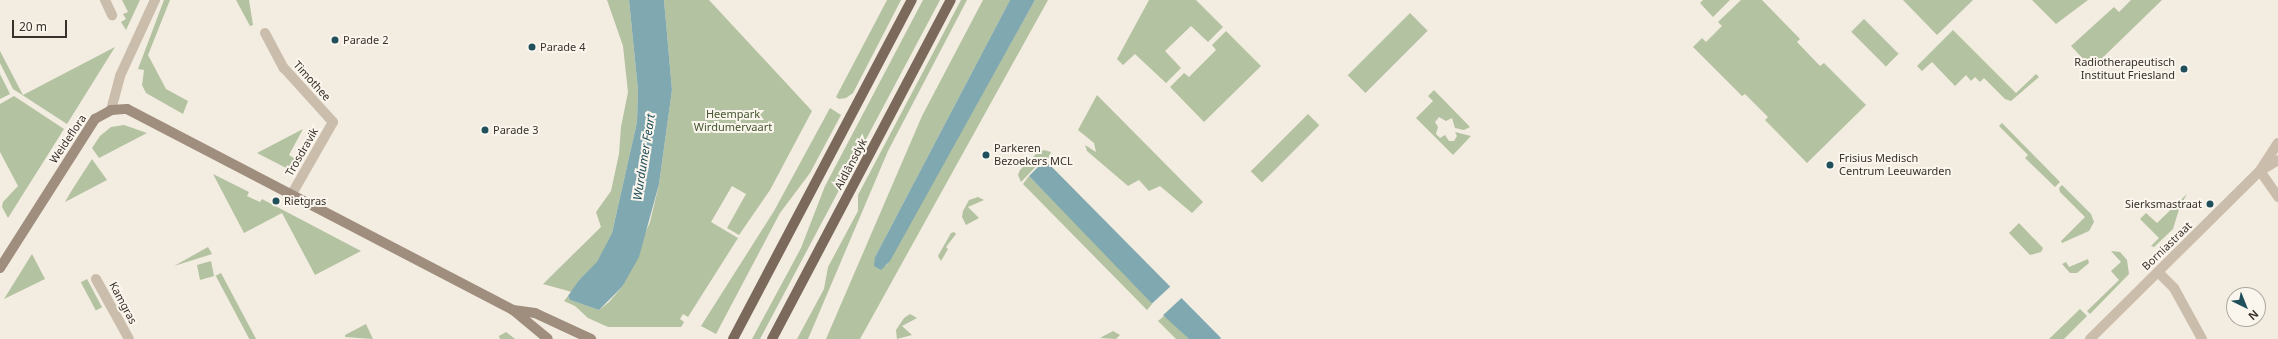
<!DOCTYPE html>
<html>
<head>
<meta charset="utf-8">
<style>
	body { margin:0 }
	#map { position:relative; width:2278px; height:339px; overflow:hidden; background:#f3ece0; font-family:"Noto Sans",sans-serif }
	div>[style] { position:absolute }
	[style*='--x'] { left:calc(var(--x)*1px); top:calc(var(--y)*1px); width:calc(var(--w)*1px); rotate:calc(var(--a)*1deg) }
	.green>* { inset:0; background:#b3c2a0; transform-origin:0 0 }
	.water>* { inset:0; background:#7fa8b0 }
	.pier>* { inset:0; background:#f3ece0; transform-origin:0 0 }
	.street>* { height:10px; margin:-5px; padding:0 5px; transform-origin:5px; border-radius:5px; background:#cbbdac }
	.secondary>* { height:10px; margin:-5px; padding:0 5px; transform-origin:5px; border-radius:5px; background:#9f8d7d }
	.primary>* { height:10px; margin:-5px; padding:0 5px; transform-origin:5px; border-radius:5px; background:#7b6a5c }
	.dots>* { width:11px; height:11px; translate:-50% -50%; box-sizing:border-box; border:2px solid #faf5ed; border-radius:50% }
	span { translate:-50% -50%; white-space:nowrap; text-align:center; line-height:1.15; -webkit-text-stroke:4px #faf5ed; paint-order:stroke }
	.poi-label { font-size:11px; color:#39312b }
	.left { translate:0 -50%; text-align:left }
	.right { translate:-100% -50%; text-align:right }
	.street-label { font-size:11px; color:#39312b }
	.park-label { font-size:11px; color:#44572e }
	.water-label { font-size:12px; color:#20505b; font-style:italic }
	.north { position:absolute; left:2226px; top:287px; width:40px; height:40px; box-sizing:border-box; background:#faf5ed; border:1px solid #ada79f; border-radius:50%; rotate:137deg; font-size:11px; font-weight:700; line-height:16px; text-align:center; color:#39312b }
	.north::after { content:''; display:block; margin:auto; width:14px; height:18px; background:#20505b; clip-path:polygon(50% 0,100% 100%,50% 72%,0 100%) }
	.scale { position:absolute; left:12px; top:20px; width:55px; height:18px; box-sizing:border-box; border:2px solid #39312b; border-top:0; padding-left:5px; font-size:12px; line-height:14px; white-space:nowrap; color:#39312b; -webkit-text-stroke:3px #faf5ed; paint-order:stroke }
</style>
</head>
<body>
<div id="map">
	<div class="green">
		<i style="clip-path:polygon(122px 0,140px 0,126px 30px,121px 22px,126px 19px,123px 14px,128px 12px)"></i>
		<i style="clip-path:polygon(164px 0,170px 0,148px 55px,166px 89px,188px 101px,183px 114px,146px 93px,142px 85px,144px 70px,138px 69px)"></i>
		<i style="clip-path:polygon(236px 0,249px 0,253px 25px,250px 26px)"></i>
		<i style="clip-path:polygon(607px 0,629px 0,638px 90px,637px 122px,612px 233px,597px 263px,579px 280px,572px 292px,543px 284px,601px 227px,596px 212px,611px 191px,619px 154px,621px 127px,628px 92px,623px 46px)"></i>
		<i style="clip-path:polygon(664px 0,709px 0,812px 111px,770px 190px,739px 235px,727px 228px,746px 194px,732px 186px,711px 222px,738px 238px,688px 317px,683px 314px,680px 319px,684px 322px,681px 327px,608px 327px,588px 318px,575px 306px,564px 301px,568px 296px,570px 300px,599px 310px,609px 302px,622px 287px,650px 222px,659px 184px,672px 90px)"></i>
		<i style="clip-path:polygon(887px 0,901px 0,853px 93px,846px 98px,839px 99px,836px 97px)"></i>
		<i style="clip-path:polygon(923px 0,940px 0,760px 339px,752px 339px,801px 248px,825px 186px)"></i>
		<i style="clip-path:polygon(961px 0,967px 0,888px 151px,808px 339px,797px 339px,824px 289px,828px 267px,858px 211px,858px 195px)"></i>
		<i style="clip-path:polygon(983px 0,1010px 0,875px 257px,886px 266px,1035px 0,1048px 0,860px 339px,826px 339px,922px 116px)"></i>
		<i style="clip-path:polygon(1149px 0,1196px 0,1223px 27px,1208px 42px,1191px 26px,1165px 51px,1181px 68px,1166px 83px,1135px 54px,1123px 65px,1117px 59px)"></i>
		<i style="clip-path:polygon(1703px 0,1730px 0,1713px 17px,1700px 3px)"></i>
		<i style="clip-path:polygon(1741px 0,1762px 0,1800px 39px,1797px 42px,1820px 66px,1824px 63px,1866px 105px,1807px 163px,1765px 120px,1768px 117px,1745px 94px,1742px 96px,1693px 47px,1702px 38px,1706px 42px,1722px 26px,1718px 22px)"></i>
		<i style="clip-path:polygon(1903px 0,1973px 0,1937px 35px)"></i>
		<i style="clip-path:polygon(2032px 0,2088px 0,2056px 24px)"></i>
		<i style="clip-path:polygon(2131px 0,2162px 0,2092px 68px,2071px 46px,2114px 7px,2119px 12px)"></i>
		<i style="left:1410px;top:13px;width:25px;height:88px;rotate:45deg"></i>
		<i style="left:1864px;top:19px;width:49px;height:18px;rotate:45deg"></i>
		<i style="clip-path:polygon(1953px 30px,2016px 93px,2036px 74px,2039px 77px,2011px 101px,2005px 99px,1984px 78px,1980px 82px,1975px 77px,1971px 81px,1966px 75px,1955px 86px,1932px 62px,1922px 71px,1917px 66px)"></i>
		<i style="clip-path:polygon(1226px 31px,1261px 66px,1204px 122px,1170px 87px,1184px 73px,1189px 77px,1216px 50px,1212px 45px)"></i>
		<i style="clip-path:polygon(115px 47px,67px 124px,13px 89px,0 63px,0 51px,23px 95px)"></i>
		<i style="clip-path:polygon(0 74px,10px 94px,0 99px)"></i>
		<i style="clip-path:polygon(1434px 90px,1470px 127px,1464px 130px,1455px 128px,1452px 118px,1446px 121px,1439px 117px,1435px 122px,1438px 127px,1436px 134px,1440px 138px,1445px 135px,1449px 141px,1454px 141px,1457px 136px,1455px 132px,1471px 136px,1453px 155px,1416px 118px,1433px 101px,1428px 96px)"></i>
		<i style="clip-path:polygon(1097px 95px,1203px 202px,1192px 213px,1160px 186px,1149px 191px,1139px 180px,1128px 186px,1087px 151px,1085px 145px,1096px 152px,1094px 143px,1078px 130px)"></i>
		<i style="clip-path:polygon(14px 96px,64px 129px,8px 218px,2px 207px,3px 202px,18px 186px,0 152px,0 104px)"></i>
		<i style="clip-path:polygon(830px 108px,841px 115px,810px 173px,780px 213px,716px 334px,701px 326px,774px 211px)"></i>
		<i style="left:1308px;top:114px;width:16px;height:81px;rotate:45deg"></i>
		<i style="clip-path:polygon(2002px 123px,2060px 182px,2055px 187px,2025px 158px,2028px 155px,1999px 126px)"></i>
		<i style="clip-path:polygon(124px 125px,147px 133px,99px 158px,92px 148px,100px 136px,111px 127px)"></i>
		<i style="clip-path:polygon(303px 129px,289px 155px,300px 162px,292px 171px,257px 153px)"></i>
		<i style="clip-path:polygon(1044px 150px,1051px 152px,1048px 159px,1045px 157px,1021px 182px,1018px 175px,1020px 170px,1037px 153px)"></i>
		<i style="clip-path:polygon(92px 159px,107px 180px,65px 202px,72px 190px)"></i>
		<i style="clip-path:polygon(213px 174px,249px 192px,247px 196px,260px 202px,262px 199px,361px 251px,315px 275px,282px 213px,244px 233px)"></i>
		<i style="clip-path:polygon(1029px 176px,1150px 299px,1153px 303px,1147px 310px,1023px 184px)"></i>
		<i style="clip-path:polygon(2062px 185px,2091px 214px,2094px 222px,2089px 231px,2062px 243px,2061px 241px,2085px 217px,2060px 192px,2059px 188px)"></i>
		<i style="clip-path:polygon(2187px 194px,2180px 206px,2173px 229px,2154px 247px,2151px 246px,2159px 238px,2140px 219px,2146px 213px,2157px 223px)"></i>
		<i style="clip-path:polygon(978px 197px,984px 200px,968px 207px,979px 218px,966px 225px,962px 217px,963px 211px,969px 200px)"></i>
		<i style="clip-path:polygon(2019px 223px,2043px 248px,2041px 252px,2030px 255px,2009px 233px)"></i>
		<i style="clip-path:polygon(954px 232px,956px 234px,946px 247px,948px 249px,941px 261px,938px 256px,951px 233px)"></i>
		<i style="clip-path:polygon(208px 247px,212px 254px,174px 266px)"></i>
		<i style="clip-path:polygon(2111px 251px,2120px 252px,2127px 260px,2129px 274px,2090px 314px,2087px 311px,2119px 280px,2111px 271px,2121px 262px)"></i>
		<i style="clip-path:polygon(32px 254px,45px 279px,4px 299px)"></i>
		<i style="clip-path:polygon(2088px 259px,2089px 263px,2077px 273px,2070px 273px,2062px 264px,2066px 262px,2069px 267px)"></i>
		<i style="clip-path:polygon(211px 261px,214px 276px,200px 280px,197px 265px)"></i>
		<i style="left:221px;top:273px;width:75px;height:6px;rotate:62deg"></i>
		<i style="left:87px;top:279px;width:32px;height:7px;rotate:62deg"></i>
		<i style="clip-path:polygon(2080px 309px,2087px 316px,2064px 339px,2049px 339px)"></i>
		<i style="clip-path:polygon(910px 314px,917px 318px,902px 326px,912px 335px,897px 339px,896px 330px,904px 318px)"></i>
		<i style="clip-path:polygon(1164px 316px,1169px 319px,1189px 339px,1176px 339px,1158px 321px)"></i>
		<i style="clip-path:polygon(366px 324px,373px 339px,345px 337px,345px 335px)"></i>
		<i style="clip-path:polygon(1113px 331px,1120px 335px,1116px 339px,1100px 338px)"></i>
		<i style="clip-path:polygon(506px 332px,515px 339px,500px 339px,499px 336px)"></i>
	</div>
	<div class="water">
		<i style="clip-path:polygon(629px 0,664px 0,672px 90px,659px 184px,639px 257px,622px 287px,599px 310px,570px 300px,568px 296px,579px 280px,597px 262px,612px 233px,637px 122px,638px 90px)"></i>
		<i style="clip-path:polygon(1010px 0,1035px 0,890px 261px,881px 270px,874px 266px,875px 257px)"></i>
		<i style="clip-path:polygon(1045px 160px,1221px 338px,1220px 339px,1189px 339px,1164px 316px,1029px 176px)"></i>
	</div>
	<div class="pier">
		<i style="left:1172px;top:285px;width:16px;height:28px;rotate:47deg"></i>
	</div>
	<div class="street">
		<i style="--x:105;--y:0;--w:17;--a:65"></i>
		<i style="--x:265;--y:33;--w:40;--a:62"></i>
		<i style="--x:284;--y:68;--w:73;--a:47.8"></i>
		<i style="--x:333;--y:122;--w:83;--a:119.7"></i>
		<i style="--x:111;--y:110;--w:35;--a:-75"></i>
		<i style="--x:120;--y:76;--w:84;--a:-65.3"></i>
		<i style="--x:2261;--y:169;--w:31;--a:-57"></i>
		<i style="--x:2260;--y:171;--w:32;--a:55"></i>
		<i style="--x:2158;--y:272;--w:23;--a:45"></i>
		<i style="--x:2174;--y:288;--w:58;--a:61.2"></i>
		<i style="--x:96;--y:279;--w:68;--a:61.2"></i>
		<i style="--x:2090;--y:339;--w:239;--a:-44.7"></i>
		<i style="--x:2260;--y:171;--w:21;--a:-31"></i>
	</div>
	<div class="secondary">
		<i style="--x:0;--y:268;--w:177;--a:-57.5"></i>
		<i style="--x:95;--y:119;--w:18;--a:-29"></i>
		<i style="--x:111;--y:110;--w:16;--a:-4"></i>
		<i style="--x:127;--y:109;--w:435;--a:27.5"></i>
		<i style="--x:513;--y:310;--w:45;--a:39.6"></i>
		<i style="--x:513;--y:310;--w:22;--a:8"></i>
		<i style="--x:535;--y:313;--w:62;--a:24.9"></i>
	</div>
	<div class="primary">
		<i style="--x:733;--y:339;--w:383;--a:-62.2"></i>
		<i style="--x:772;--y:339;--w:383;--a:-62.2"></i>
	</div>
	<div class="dots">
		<i style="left:335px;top:40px;background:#20505b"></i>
		<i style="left:532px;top:47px;background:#20505b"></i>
		<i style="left:2184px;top:69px;background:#20505b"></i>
		<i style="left:485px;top:130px;background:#20505b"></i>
		<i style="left:986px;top:155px;background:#20505b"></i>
		<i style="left:1830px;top:165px;background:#20505b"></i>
		<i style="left:276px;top:201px;background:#20505b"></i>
		<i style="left:2210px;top:204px;background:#20505b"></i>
	</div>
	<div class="poi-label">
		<span class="left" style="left:343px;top:40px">Parade 2</span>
		<span class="left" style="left:540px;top:47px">Parade 4</span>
		<span class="right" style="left:2175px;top:69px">Radiotherapeutisch<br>Instituut Friesland</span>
		<span class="left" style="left:493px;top:130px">Parade 3</span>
		<span class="left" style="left:994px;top:155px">Parkeren<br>Bezoekers MCL</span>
		<span class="left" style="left:1839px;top:165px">Frisius Medisch<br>Centrum Leeuwarden</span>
		<span class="left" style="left:284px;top:201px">Rietgras</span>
		<span class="right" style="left:2202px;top:204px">Sierksmastraat</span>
	</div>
	<div class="street-label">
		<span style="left:312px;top:81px;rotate:48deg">Timothee</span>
		<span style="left:68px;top:139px;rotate:-56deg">Weideflora</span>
		<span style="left:302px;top:152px;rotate:-60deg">Trosdravik</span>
		<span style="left:851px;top:164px;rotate:-62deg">Aldlânsdyk</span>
		<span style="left:2167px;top:246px;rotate:-44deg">Borniastraat</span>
		<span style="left:123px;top:303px;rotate:62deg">Kamgras</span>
	</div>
	<div class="park-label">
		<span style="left:733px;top:121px">Heempark<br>Wirdumervaart</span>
	</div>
	<div class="water-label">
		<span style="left:644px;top:157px;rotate:-81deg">Wurdumer Feart</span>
	</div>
	<div class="north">N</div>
	<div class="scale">20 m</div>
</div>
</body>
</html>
